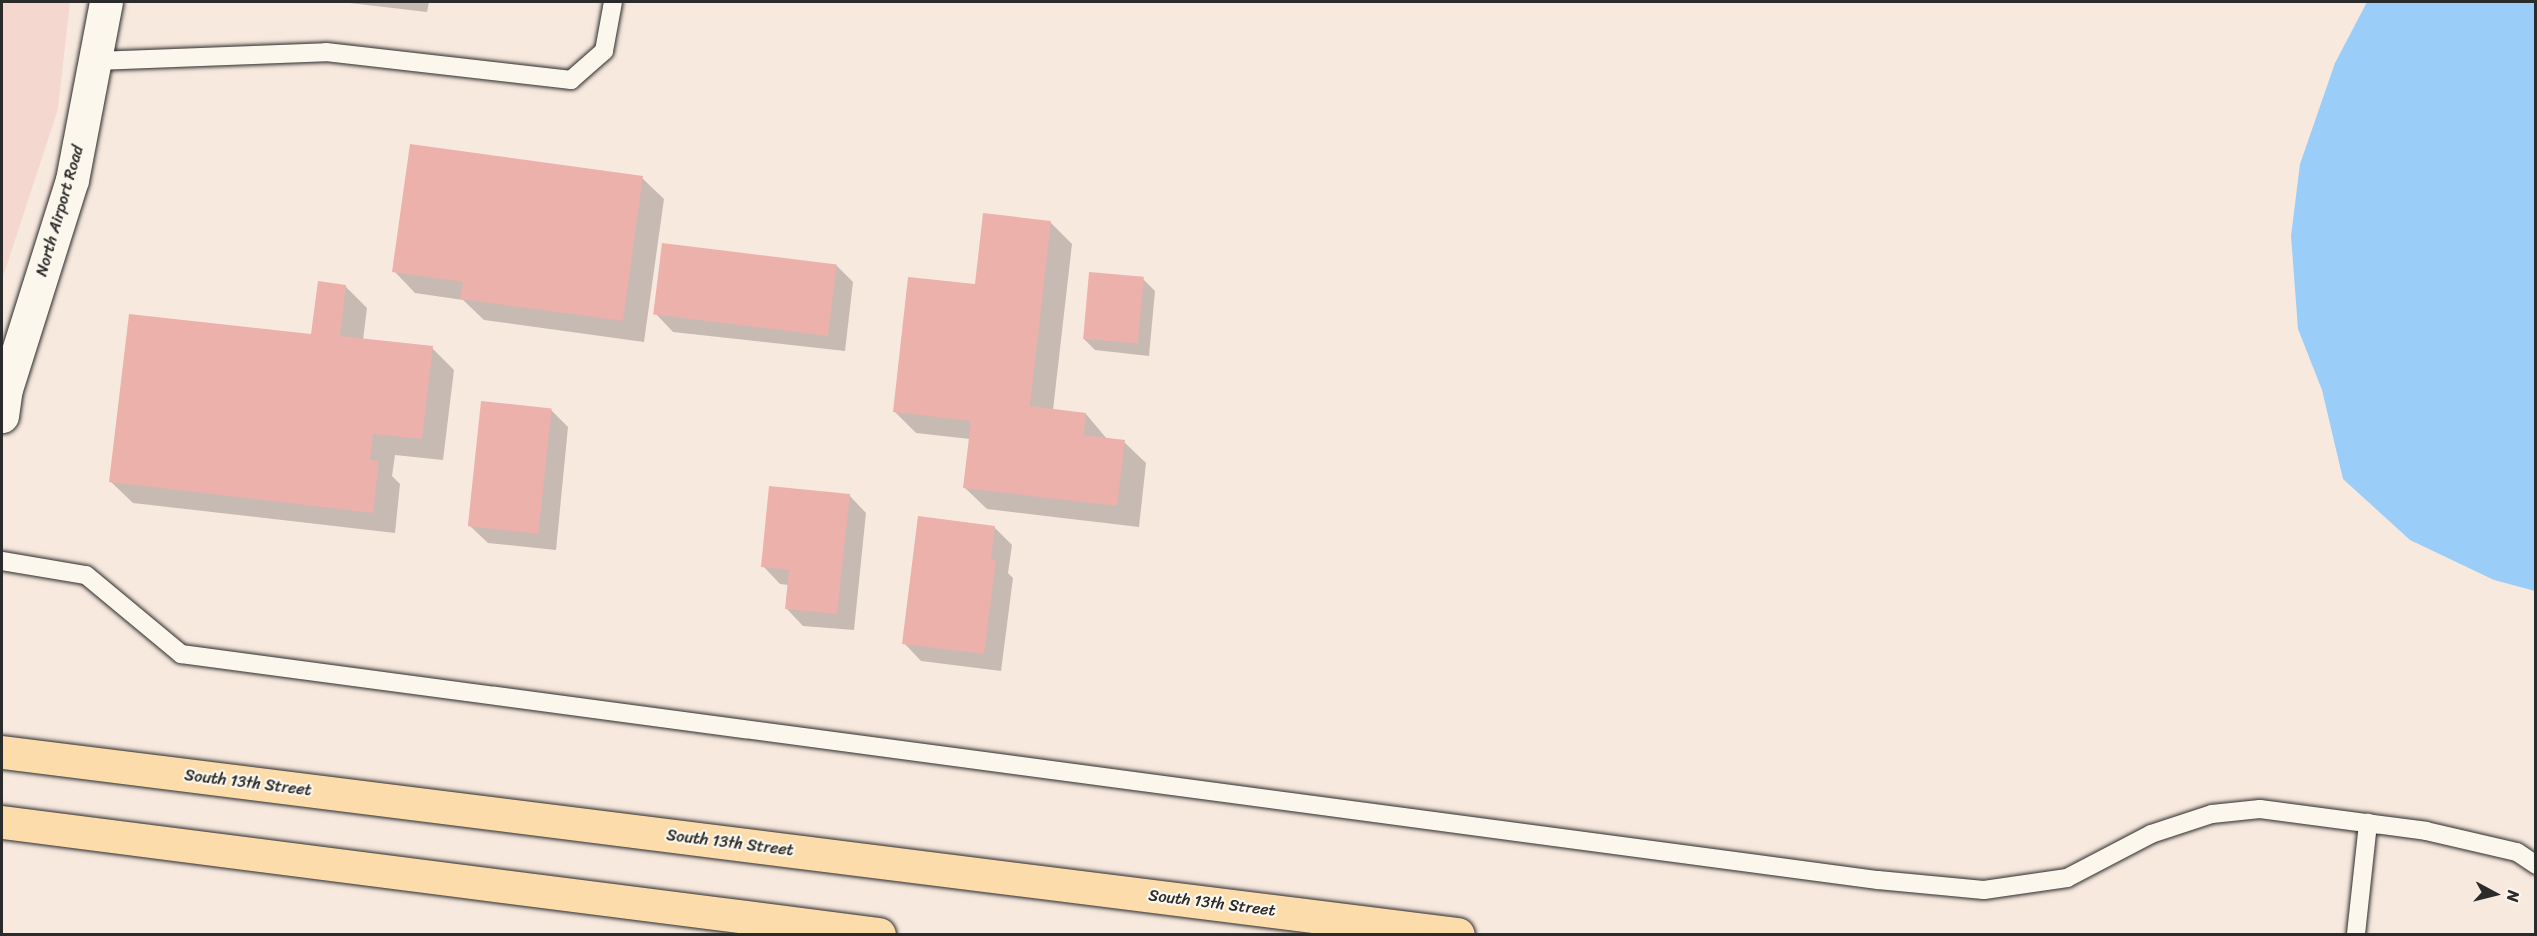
<!DOCTYPE html>
<html>
<head>
<meta charset="utf-8">
<style>
	body { margin:0 }
	#map { position:relative; width:2537px; height:936px; overflow:hidden; background:#f8e9df; font-family:Sriracha,sans-serif }
	div>[style] { position:absolute }
	[style*='--x'] { left:calc(var(--x)*1px); top:calc(var(--y)*1px); width:calc(var(--w)*1px); rotate:calc(var(--a)*1deg) }
	.built>* { inset:0; background:#f4d8cf }
	.water>* { inset:0; background:#9acef8 }
	.shadow>* { inset:0; background:#0003 }
	.building>* { inset:0; background:#ecb1ab; transform-origin:0 0 }
	.roads { filter:drop-shadow(0 0 2px #2b2b2b) drop-shadow(0 0 2px #2b2b2b) }
	.service>* { height:18px; margin:-9px; padding:0 9px; transform-origin:9px; border-radius:9px; background:#fbf7ec }
	.tertiary>* { height:33px; margin:-16.5px; padding:0 16.5px; transform-origin:16.5px; border-radius:16.5px; background:#fbf7ec }
	.trunk>* { height:33px; margin:-16.5px; padding:0 16.5px; transform-origin:16.5px; border-radius:16.5px; background:#fcdcab }
	span { translate:-50% -50%; white-space:nowrap; text-align:center; line-height:1.15; -webkit-text-stroke:4.5px #fbf7ec; paint-order:stroke }
	.street-label { font-size:16px; color:#2b2b2b }
	.frame { position:absolute; inset:0; border:3px solid #2b2b2b; pointer-events:none }
	.north { position:absolute; left:2465px; top:864px; width:60px; height:60px; -webkit-text-stroke:4px #fbf7ec; paint-order:stroke; rotate:97deg; font-size:16px; font-weight:700; line-height:24px; text-align:center; color:#2b2b2b }
	.north::after { content:''; display:block; margin:auto; width:21px; height:27px; background:#2b2b2b; clip-path:polygon(50% 0,100% 100%,50% 72%,0 100%) }
</style>
</head>
<body>
<div id="map">
	<div class="built">
		<i style="clip-path:polygon(2px 2px,70px 2px,58px 109px,2px 280px)"></i>
	</div>
	<div class="water">
		<i style="clip-path:polygon(2367px 2px,2535px 2px,2535px 591px,2494px 580px,2410px 540px,2343px 479px,2322px 390px,2298px 329px,2291px 236px,2300px 164px,2335px 63px)"></i>
	</div>
	<div class="shadow">
		<i style="clip-path:polygon(341px 2px,429px 2px,427px 12px)"></i>
		<i style="clip-path:polygon(642px 178px,664px 199px,644px 342px,484px 320px,463px 300px,415px 293px,394px 271px)"></i>
		<i style="clip-path:polygon(1050px 222px,1072px 244px,1053px 410px,1086px 414px,1107px 439px,1124px 442px,1146px 463px,1139px 527px,987px 509px,965px 488px,970px 439px,916px 433px,894px 411px,976px 286px)"></i>
		<i style="clip-path:polygon(836px 265px,853px 282px,845px 351px,673px 332px,656px 314px)"></i>
		<i style="clip-path:polygon(1143px 279px,1155px 291px,1149px 356px,1095px 350px,1083px 338px)"></i>
		<i style="clip-path:polygon(345px 286px,367px 308px,363px 340px,432px 348px,454px 370px,443px 460px,395px 455px,392px 476px,400px 484px,395px 533px,133px 503px,111px 482px,313px 336px)"></i>
		<i style="clip-path:polygon(551px 410px,568px 427px,556px 550px,488px 543px,470px 526px)"></i>
		<i style="clip-path:polygon(849px 495px,866px 513px,854px 630px,803px 626px,786px 608px,789px 585px,780px 584px,763px 566px)"></i>
		<i style="clip-path:polygon(994px 527px,1012px 545px,1008px 573px,1013px 578px,1001px 671px,921px 661px,904px 643px)"></i>
	</div>
	<div class="building">
		<i style="clip-path:polygon(410px 144px,643px 176px,623px 321px,460px 299px,463px 282px,392px 272px)"></i>
		<i style="clip-path:polygon(983px 213px,1051px 221px,1030px 406px,1086px 413px,1084px 435px,1125px 440px,1117px 506px,963px 488px,971px 421px,893px 412px,908px 277px,975px 284px)"></i>
		<i style="left:662px;top:243px;width:176px;height:72px;rotate:7deg"></i>
		<i style="left:1089px;top:272px;width:55px;height:67px;rotate:5deg"></i>
		<i style="clip-path:polygon(318px 281px,346px 285px,340px 336px,433px 346px,422px 439px,373px 434px,370px 460px,379px 461px,373px 513px,109px 482px,129px 314px,311px 334px)"></i>
		<i style="left:481px;top:401px;width:71px;height:126px;rotate:6deg"></i>
		<i style="clip-path:polygon(769px 486px,850px 494px,837px 614px,785px 609px,789px 570px,761px 567px)"></i>
		<i style="clip-path:polygon(918px 516px,995px 526px,991px 559px,996px 560px,984px 654px,902px 644px)"></i>
	</div>
	<div class="roads">
		<div class="service">
			<i style="--x:96;--y:61;--w:230;--a:-2.2"></i>
			<i style="--x:326;--y:52;--w:247;--a:6.5"></i>
			<i style="--x:571;--y:80;--w:44;--a:-41.3"></i>
			<i style="--x:604;--y:51;--w:50;--a:-79.6"></i>
			<i style="--x:2;--y:561;--w:85;--a:9.5"></i>
			<i style="--x:86;--y:575;--w:124;--a:39.7"></i>
			<i style="--x:181;--y:654;--w:1712;--a:7.59"></i>
			<i style="--x:1878;--y:880;--w:106;--a:5.4"></i>
			<i style="--x:1984;--y:890;--w:84;--a:-8.2"></i>
			<i style="--x:2067;--y:878;--w:95;--a:-27.6"></i>
			<i style="--x:2151;--y:834;--w:64;--a:-18.2"></i>
			<i style="--x:2212;--y:814;--w:48;--a:-5.9"></i>
			<i style="--x:2260;--y:809;--w:167;--a:7.5"></i>
			<i style="--x:2426;--y:831;--w:93;--a:13"></i>
			<i style="--x:2517;--y:852;--w:23;--a:34"></i>
			<i style="--x:2356;--y:934;--w:112;--a:-83.8"></i>
		</div>
		<div class="tertiary">
			<i style="--x:2;--y:416;--w:27;--a:-82"></i>
			<i style="--x:6;--y:389;--w:219;--a:-72.5"></i>
			<i style="--x:72;--y:180;--w:181;--a:-79.2"></i>
		</div>
		<div class="trunk">
			<i style="--x:2;--y:752;--w:1467;--a:7.13"></i>
			<i style="--x:2;--y:822;--w:884;--a:7.28"></i>
		</div>
	</div>
	<div class="street-label">
		<span style="left:60px;top:211px;rotate:-74deg">North Airport Road</span>
		<span style="left:248px;top:783px;rotate:7deg">South 13th Street</span>
		<span style="left:730px;top:843px;rotate:7deg">South 13th Street</span>
		<span style="left:1212px;top:903px;rotate:7deg">South 13th Street</span>
	</div>
	<div class="frame"></div>
	<div class="north">N</div>
</div>
</body>
</html>
